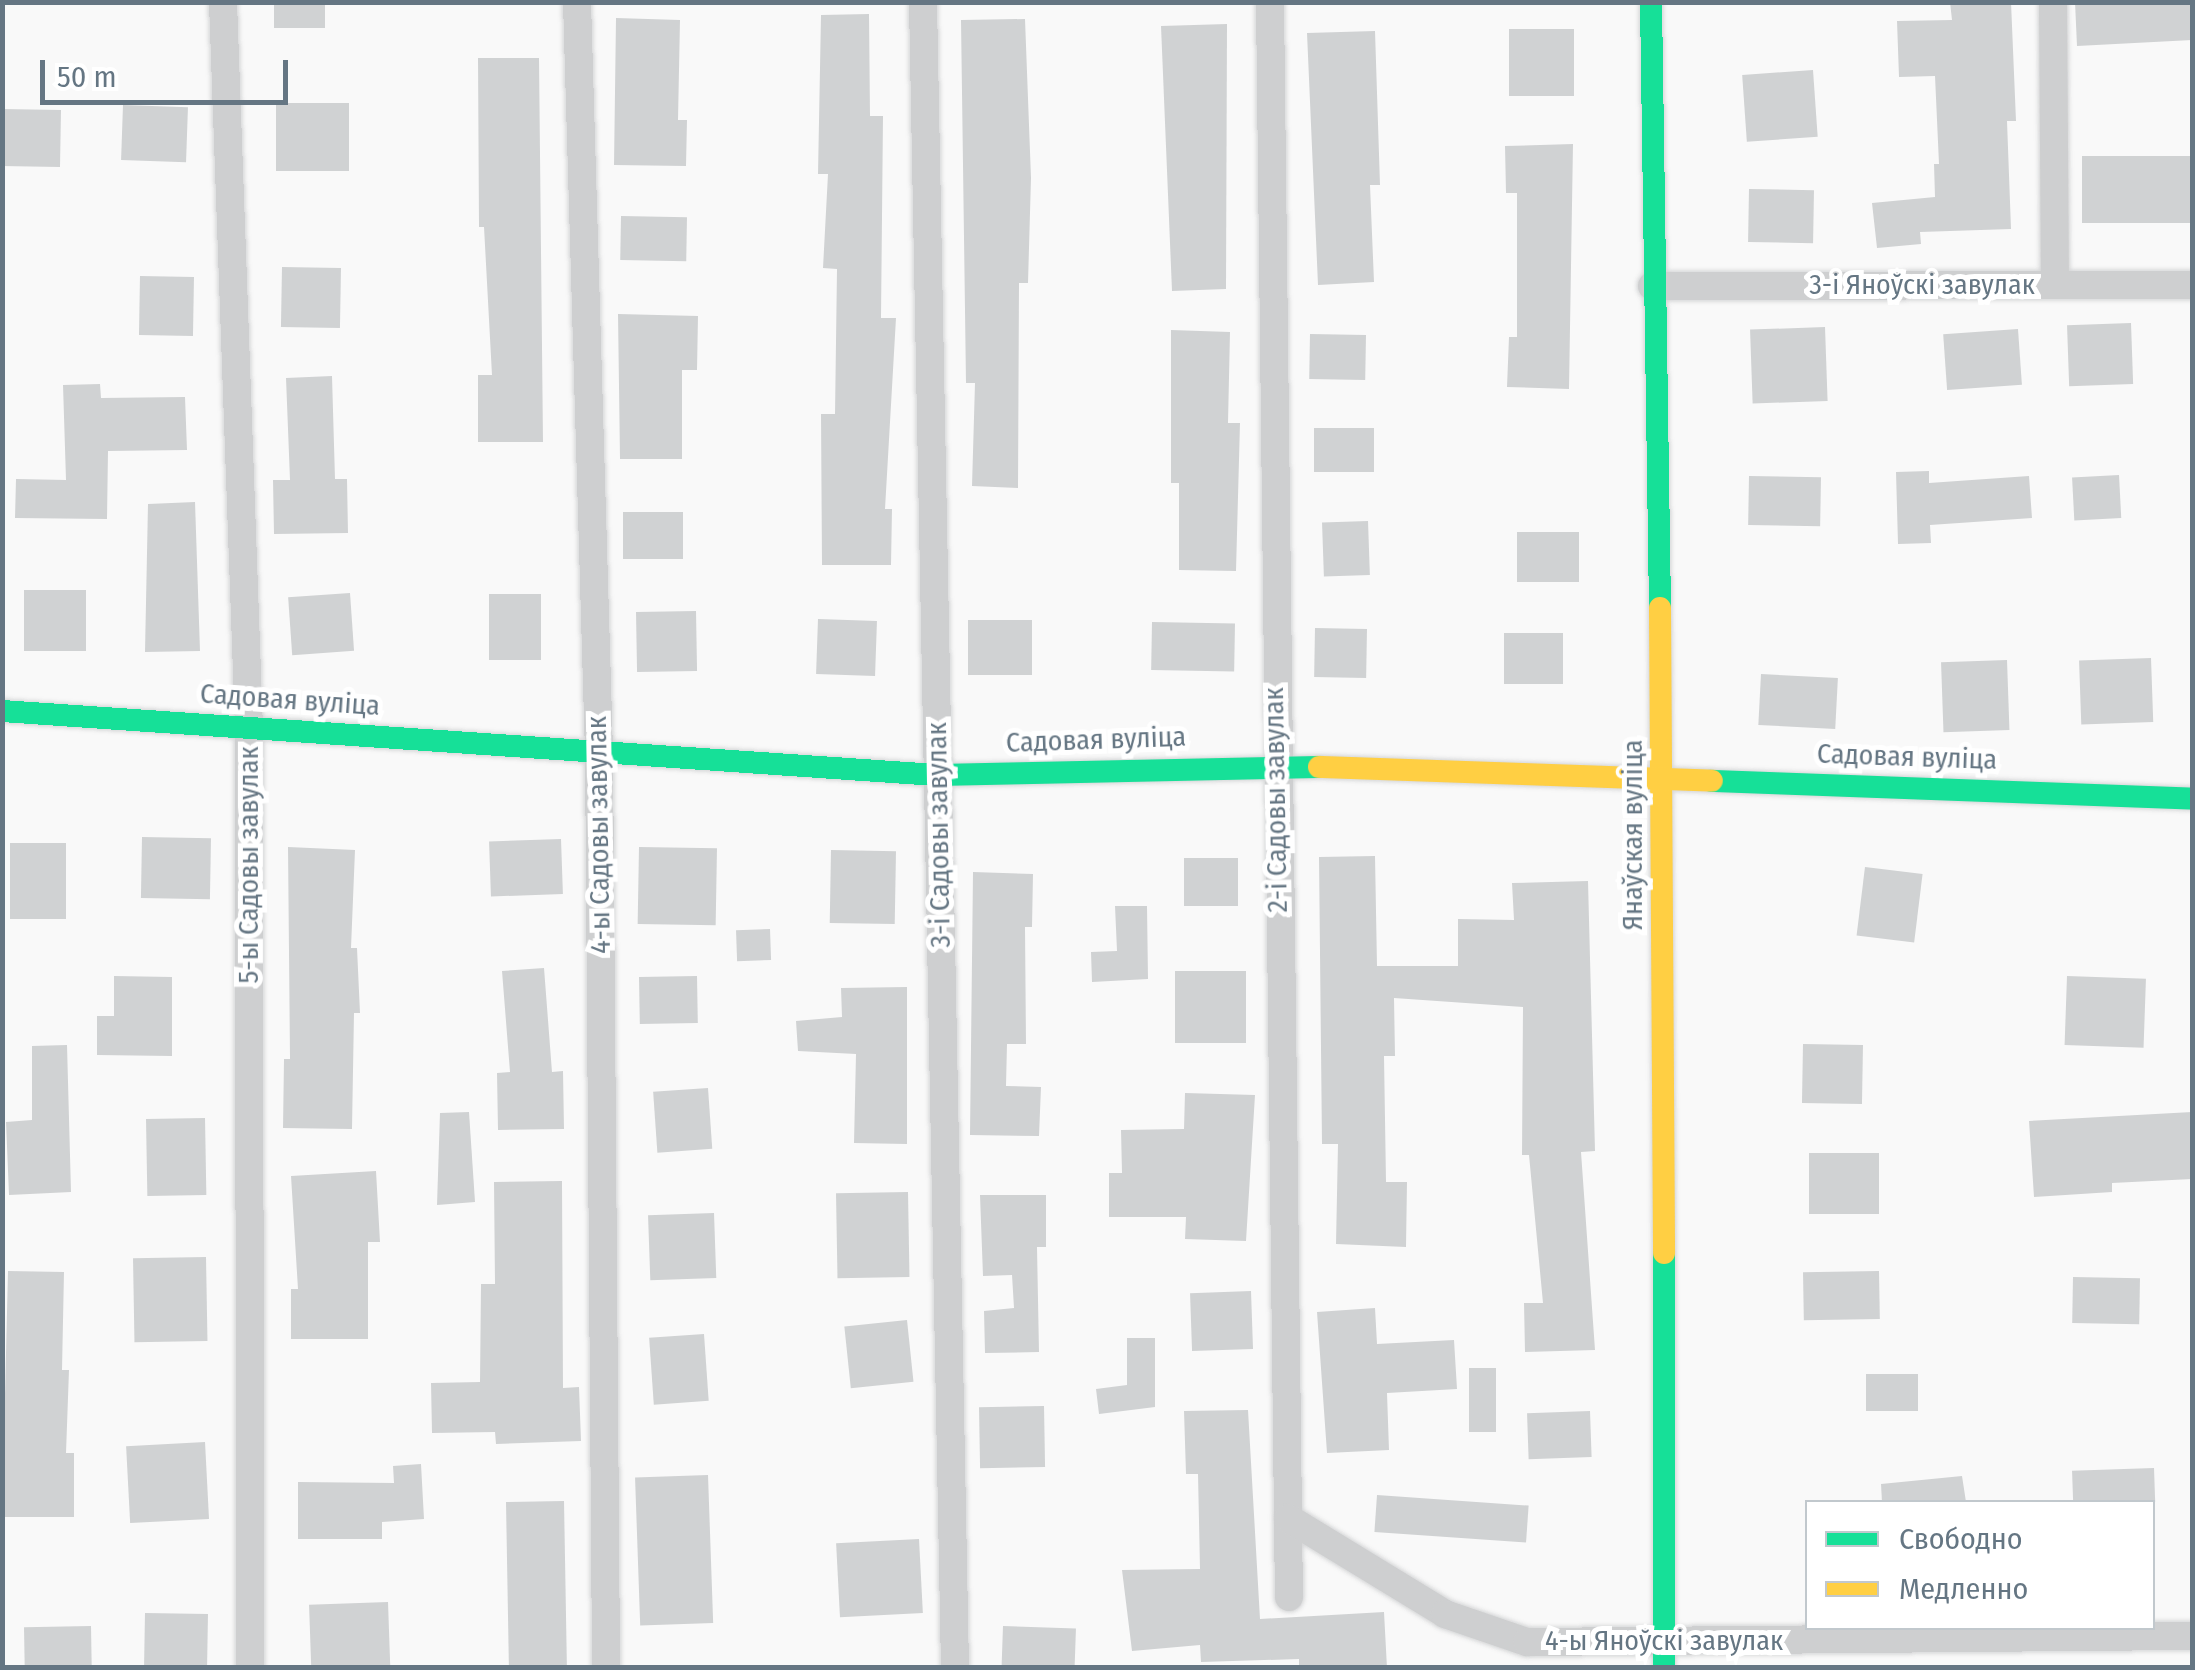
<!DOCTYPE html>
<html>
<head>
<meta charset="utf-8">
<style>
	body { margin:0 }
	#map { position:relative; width:2195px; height:1670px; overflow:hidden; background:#f9f9f9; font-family:"Fira Sans Condensed",sans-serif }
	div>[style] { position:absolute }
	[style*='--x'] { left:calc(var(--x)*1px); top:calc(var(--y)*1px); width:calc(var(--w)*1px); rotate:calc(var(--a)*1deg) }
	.building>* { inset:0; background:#d0d2d3; transform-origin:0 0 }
	.roads { filter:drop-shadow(0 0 2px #d5d6d7) drop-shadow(0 0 2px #d5d6d7) }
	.street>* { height:28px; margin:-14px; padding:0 14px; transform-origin:14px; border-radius:14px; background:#cecfd0 }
	.fast>* { height:22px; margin:-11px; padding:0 11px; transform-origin:11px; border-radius:11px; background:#16e098 }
	.slow>* { height:22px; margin:-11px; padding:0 11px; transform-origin:11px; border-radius:11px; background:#ffcf43 }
	span { translate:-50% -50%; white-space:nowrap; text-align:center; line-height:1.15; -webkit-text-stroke:10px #fff; paint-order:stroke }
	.street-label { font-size:28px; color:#657683 }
	.frame { position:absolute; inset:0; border:5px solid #657683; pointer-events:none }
	.legend { position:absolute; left:1805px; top:1500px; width:350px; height:130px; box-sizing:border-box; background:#fff; border:2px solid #c1c8cd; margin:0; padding:12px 18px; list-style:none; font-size:30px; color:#657683 }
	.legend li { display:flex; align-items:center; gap:20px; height:50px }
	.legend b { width:50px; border:2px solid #c1c8cd }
	.scale { position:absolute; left:40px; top:60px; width:248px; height:45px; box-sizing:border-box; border:5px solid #657683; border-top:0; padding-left:12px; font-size:30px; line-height:35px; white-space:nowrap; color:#657683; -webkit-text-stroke:8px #fff; paint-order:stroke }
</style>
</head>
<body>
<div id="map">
	<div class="building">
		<i style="left:274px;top:2px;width:51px;height:26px"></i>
		<i style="clip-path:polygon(1950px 2px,2011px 2px,2016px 121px,2007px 121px,2011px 229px,1920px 232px,1921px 244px,1877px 248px,1872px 203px,1935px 197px,1934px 164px,1939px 164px,1935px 76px,1899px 77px,1897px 21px,1952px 20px)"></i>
		<i style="clip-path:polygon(2075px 2px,2192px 2px,2192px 40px,2077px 46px)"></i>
		<i style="clip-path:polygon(869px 14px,870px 116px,883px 116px,881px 318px,896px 318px,885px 509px,892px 509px,891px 565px,822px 565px,821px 414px,835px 414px,837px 269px,823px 268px,828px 174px,818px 174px,821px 15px)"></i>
		<i style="clip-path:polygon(616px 18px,680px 20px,678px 120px,687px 120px,686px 166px,614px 165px)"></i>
		<i style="clip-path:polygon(1025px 19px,1031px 178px,1028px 283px,1019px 283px,1018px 488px,972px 486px,975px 383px,966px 383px,961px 20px)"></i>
		<i style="clip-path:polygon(1227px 24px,1226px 289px,1172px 291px,1161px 26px)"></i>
		<i style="left:1509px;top:29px;width:65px;height:67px"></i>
		<i style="clip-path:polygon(1375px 31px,1380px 185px,1370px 185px,1374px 282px,1318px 285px,1307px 33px)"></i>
		<i style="clip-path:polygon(478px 58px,539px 58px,543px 442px,478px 442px,478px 375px,492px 375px,484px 227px,479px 227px)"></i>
		<i style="left:1813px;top:70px;width:67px;height:71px;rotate:86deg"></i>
		<i style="left:276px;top:103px;width:73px;height:68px"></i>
		<i style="left:123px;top:105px;width:65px;height:55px;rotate:2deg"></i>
		<i style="left:2px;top:109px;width:59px;height:57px;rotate:1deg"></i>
		<i style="clip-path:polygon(1573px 144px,1569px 389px,1507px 387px,1509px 337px,1517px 337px,1517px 193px,1506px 193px,1505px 146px)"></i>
		<i style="left:2082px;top:156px;width:110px;height:67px"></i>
		<i style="left:1749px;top:189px;width:65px;height:53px;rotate:1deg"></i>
		<i style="left:621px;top:216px;width:66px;height:44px;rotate:1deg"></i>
		<i style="left:282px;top:267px;width:59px;height:60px;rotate:1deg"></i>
		<i style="left:140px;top:276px;width:54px;height:59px;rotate:1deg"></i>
		<i style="clip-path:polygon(618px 314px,698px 316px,697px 370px,682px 370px,682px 459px,620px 459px)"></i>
		<i style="left:2131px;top:323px;width:61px;height:64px;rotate:88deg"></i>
		<i style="left:1825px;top:327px;width:74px;height:75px;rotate:88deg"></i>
		<i style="left:2018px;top:329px;width:56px;height:75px;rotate:86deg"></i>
		<i style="clip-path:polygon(1171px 330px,1230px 332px,1228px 423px,1240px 423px,1236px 571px,1179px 570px,1179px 483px,1171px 483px)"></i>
		<i style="left:1310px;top:334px;width:56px;height:45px;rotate:1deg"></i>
		<i style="clip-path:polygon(332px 376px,335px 479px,347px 479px,348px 533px,274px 534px,273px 480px,290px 480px,286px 378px)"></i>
		<i style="clip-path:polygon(100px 384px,101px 398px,185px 397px,187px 450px,108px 451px,107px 519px,15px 518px,16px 479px,66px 480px,63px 385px)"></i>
		<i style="left:1314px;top:428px;width:60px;height:44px"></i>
		<i style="clip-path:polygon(1929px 471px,1929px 483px,2029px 476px,2032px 518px,1930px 525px,1931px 543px,1898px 544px,1896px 472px)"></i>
		<i style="left:2119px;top:475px;width:43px;height:47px;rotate:87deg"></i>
		<i style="left:1749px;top:476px;width:72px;height:49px;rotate:1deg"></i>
		<i style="clip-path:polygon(195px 502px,200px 651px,145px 652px,148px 504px)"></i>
		<i style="left:623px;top:512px;width:60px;height:47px"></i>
		<i style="left:1368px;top:521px;width:54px;height:46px;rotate:88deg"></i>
		<i style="left:1517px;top:532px;width:62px;height:50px"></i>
		<i style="left:24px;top:590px;width:62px;height:61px"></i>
		<i style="left:350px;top:593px;width:58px;height:62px;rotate:86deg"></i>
		<i style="left:489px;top:594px;width:52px;height:66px"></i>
		<i style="left:696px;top:611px;width:60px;height:60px;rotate:89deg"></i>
		<i style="left:818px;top:619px;width:59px;height:55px;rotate:2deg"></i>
		<i style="left:968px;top:620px;width:64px;height:55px"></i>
		<i style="left:1152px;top:622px;width:83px;height:48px;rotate:1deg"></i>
		<i style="left:1315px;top:628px;width:52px;height:49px;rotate:1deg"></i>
		<i style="left:1563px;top:633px;width:51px;height:59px;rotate:90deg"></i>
		<i style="left:2151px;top:658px;width:64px;height:72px;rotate:88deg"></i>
		<i style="left:2007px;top:660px;width:70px;height:66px;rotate:88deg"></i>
		<i style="left:1761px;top:674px;width:77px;height:51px;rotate:3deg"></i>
		<i style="left:142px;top:837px;width:69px;height:61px;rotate:1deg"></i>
		<i style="left:561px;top:839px;width:55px;height:72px;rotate:88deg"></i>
		<i style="left:10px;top:843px;width:56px;height:76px"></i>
		<i style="clip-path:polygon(288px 847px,355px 850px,351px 948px,357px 948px,360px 1013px,354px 1013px,352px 1129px,283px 1128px,284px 1059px,290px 1059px)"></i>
		<i style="left:639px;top:847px;width:78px;height:77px;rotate:1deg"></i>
		<i style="left:831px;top:850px;width:65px;height:73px;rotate:1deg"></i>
		<i style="clip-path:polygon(1375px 856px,1377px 966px,1458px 966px,1458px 919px,1514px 920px,1512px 883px,1588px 881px,1595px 1151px,1581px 1152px,1595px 1350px,1525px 1352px,1524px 1303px,1543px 1303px,1529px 1155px,1522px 1155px,1523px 1007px,1394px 998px,1395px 1056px,1384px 1056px,1386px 1182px,1407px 1182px,1406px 1247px,1336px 1244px,1338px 1144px,1322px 1144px,1319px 857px)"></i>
		<i style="left:1184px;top:858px;width:54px;height:48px"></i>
		<i style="left:1865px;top:867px;width:58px;height:69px;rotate:7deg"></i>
		<i style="clip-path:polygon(973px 872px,1033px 874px,1032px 927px,1025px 927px,1026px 1044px,1007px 1044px,1006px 1086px,1041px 1087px,1039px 1136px,970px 1135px)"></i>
		<i style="clip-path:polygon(1115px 906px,1147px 906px,1148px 979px,1092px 982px,1091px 952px,1117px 951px)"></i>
		<i style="left:770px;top:929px;width:31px;height:34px;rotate:88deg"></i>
		<i style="clip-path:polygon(544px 968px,552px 1072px,563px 1071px,564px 1129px,498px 1130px,497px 1073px,510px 1072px,502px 971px)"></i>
		<i style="left:1175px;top:971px;width:71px;height:72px"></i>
		<i style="clip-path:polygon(114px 976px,172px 977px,172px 1056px,97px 1055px,97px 1016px,114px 1016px)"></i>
		<i style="left:697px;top:976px;width:47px;height:58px;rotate:89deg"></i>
		<i style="left:2067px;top:976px;width:79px;height:69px;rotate:2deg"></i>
		<i style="clip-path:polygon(907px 987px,907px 1144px,854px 1143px,856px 1054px,798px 1051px,796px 1021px,842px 1017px,841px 988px)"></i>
		<i style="left:1803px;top:1044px;width:60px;height:59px;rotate:1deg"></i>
		<i style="clip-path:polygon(67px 1045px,71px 1192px,9px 1195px,6px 1122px,32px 1120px,32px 1046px)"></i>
		<i style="left:708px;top:1088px;width:61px;height:55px;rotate:86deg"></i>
		<i style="clip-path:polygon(1185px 1093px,1255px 1095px,1246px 1241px,1185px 1239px,1186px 1217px,1109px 1217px,1109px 1173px,1122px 1173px,1121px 1130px,1184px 1129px)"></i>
		<i style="clip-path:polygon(469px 1112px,475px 1202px,437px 1205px,440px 1113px)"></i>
		<i style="clip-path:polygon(2192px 1112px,2192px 1179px,2112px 1183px,2112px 1192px,2034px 1197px,2029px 1121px)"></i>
		<i style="left:205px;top:1118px;width:77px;height:59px;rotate:89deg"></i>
		<i style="left:1809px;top:1153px;width:70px;height:61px"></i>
		<i style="clip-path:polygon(376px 1171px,380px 1242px,368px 1242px,368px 1339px,291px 1339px,291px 1289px,298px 1289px,291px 1176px)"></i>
		<i style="clip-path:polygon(562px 1181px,563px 1388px,579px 1387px,581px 1441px,496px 1444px,495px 1432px,432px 1433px,431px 1383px,480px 1382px,481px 1284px,495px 1284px,494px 1182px)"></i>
		<i style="left:908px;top:1192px;width:85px;height:72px;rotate:89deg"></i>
		<i style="clip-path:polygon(980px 1195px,1046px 1195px,1046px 1247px,1037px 1247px,1039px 1352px,985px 1353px,984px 1311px,1014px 1308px,1012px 1275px,983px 1276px)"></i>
		<i style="left:714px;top:1213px;width:65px;height:66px;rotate:88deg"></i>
		<i style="left:206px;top:1257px;width:84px;height:73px;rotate:89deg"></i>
		<i style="clip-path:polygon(8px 1271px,64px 1272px,62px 1370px,69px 1370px,66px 1453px,74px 1453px,74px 1517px,2px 1517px)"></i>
		<i style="left:1879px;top:1271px;width:48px;height:76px;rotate:89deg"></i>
		<i style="left:2073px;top:1277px;width:67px;height:46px;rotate:1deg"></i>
		<i style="left:1251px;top:1291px;width:58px;height:61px;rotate:88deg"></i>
		<i style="clip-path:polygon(1375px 1308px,1377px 1344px,1454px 1340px,1457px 1389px,1387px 1393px,1389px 1450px,1327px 1453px,1317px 1312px)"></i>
		<i style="left:907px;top:1320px;width:62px;height:63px;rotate:84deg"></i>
		<i style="left:704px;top:1334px;width:67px;height:55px;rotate:86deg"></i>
		<i style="clip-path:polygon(1127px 1338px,1155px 1338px,1155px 1407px,1099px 1414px,1096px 1389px,1127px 1385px)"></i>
		<i style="left:1469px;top:1368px;width:27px;height:64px"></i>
		<i style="left:1866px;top:1374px;width:52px;height:37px"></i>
		<i style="left:1044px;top:1406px;width:61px;height:65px;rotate:89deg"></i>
		<i style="clip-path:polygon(1248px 1410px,1260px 1619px,1384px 1612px,1387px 1668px,1299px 1668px,1299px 1659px,1201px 1662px,1200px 1645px,1132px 1651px,1122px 1570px,1200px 1569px,1198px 1474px,1186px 1474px,1184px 1411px)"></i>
		<i style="left:1590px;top:1411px;width:46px;height:63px;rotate:88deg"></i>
		<i style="left:205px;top:1442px;width:77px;height:79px;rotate:87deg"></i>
		<i style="clip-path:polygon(421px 1464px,424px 1519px,382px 1522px,382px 1539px,298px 1539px,298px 1482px,394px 1483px,393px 1466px)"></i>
		<i style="left:2154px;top:1468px;width:34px;height:82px;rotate:88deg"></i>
		<i style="left:708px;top:1475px;width:148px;height:73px;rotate:88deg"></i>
		<i style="clip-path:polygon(1962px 1476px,1966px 1502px,1882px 1502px,1881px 1484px)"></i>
		<i style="left:1377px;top:1495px;width:152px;height:37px;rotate:4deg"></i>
		<i style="left:564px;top:1501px;width:167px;height:58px;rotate:89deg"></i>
		<i style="left:919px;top:1539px;width:74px;height:83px;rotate:87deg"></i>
		<i style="left:388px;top:1602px;width:66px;height:79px;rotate:88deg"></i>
		<i style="left:145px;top:1613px;width:63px;height:55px;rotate:1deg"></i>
		<i style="left:91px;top:1626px;width:42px;height:67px;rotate:89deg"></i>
		<i style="left:1003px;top:1626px;width:73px;height:42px;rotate:2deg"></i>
	</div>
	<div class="roads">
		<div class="street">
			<i style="--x:223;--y:2;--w:725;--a:87.95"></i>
			<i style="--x:249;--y:727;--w:941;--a:89.94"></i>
			<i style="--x:577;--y:2;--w:748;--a:88.32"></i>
			<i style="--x:599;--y:750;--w:918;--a:89.56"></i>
			<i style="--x:923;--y:2;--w:1666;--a:88.9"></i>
			<i style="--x:1270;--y:2;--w:1595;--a:89.32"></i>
			<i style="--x:2053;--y:2;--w:282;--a:89.6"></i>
			<i style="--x:1652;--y:286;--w:540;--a:-0.11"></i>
			<i style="--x:1288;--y:1518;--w:184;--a:31.4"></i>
			<i style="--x:1445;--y:1614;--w:87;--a:18.9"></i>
			<i style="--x:1527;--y:1642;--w:665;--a:-0.52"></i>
		</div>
		<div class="fast">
			<i style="--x:1651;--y:2;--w:606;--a:89.15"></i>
			<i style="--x:2;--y:711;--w:937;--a:3.92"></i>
			<i style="--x:937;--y:775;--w:382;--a:-1.2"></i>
			<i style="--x:1712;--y:781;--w:480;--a:2.1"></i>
			<i style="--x:1664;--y:1253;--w:415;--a:90"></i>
		</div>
		<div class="slow">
			<i style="--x:1660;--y:608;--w:645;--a:89.64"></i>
			<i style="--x:1319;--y:767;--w:393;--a:2"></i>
		</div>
	</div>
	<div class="street-label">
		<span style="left:1922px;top:285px">3-і Яноўскі завулак</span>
		<span style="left:290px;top:700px;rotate:4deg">Садовая вуліца</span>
		<span style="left:1096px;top:740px;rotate:-2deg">Садовая вуліца</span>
		<span style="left:1907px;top:757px;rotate:2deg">Садовая вуліца</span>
		<span style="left:1276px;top:800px;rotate:-91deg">2-і Садовы завулак</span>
		<span style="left:599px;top:835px;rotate:-91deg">4-ы Садовы завулак</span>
		<span style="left:939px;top:835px;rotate:-91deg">3-і Садовы завулак</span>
		<span style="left:1633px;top:835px;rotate:-90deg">Янаўская вуліца</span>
		<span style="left:249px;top:865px;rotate:-90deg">5-ы Садовы завулак</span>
		<span style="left:1664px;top:1641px">4-ы Яноўскі завулак</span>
	</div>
	<div class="frame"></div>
	<ul class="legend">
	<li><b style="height:12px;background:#16e098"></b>Свободно</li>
	<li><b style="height:12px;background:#ffcf43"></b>Медленно</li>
	</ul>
	<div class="scale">50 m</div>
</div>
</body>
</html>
